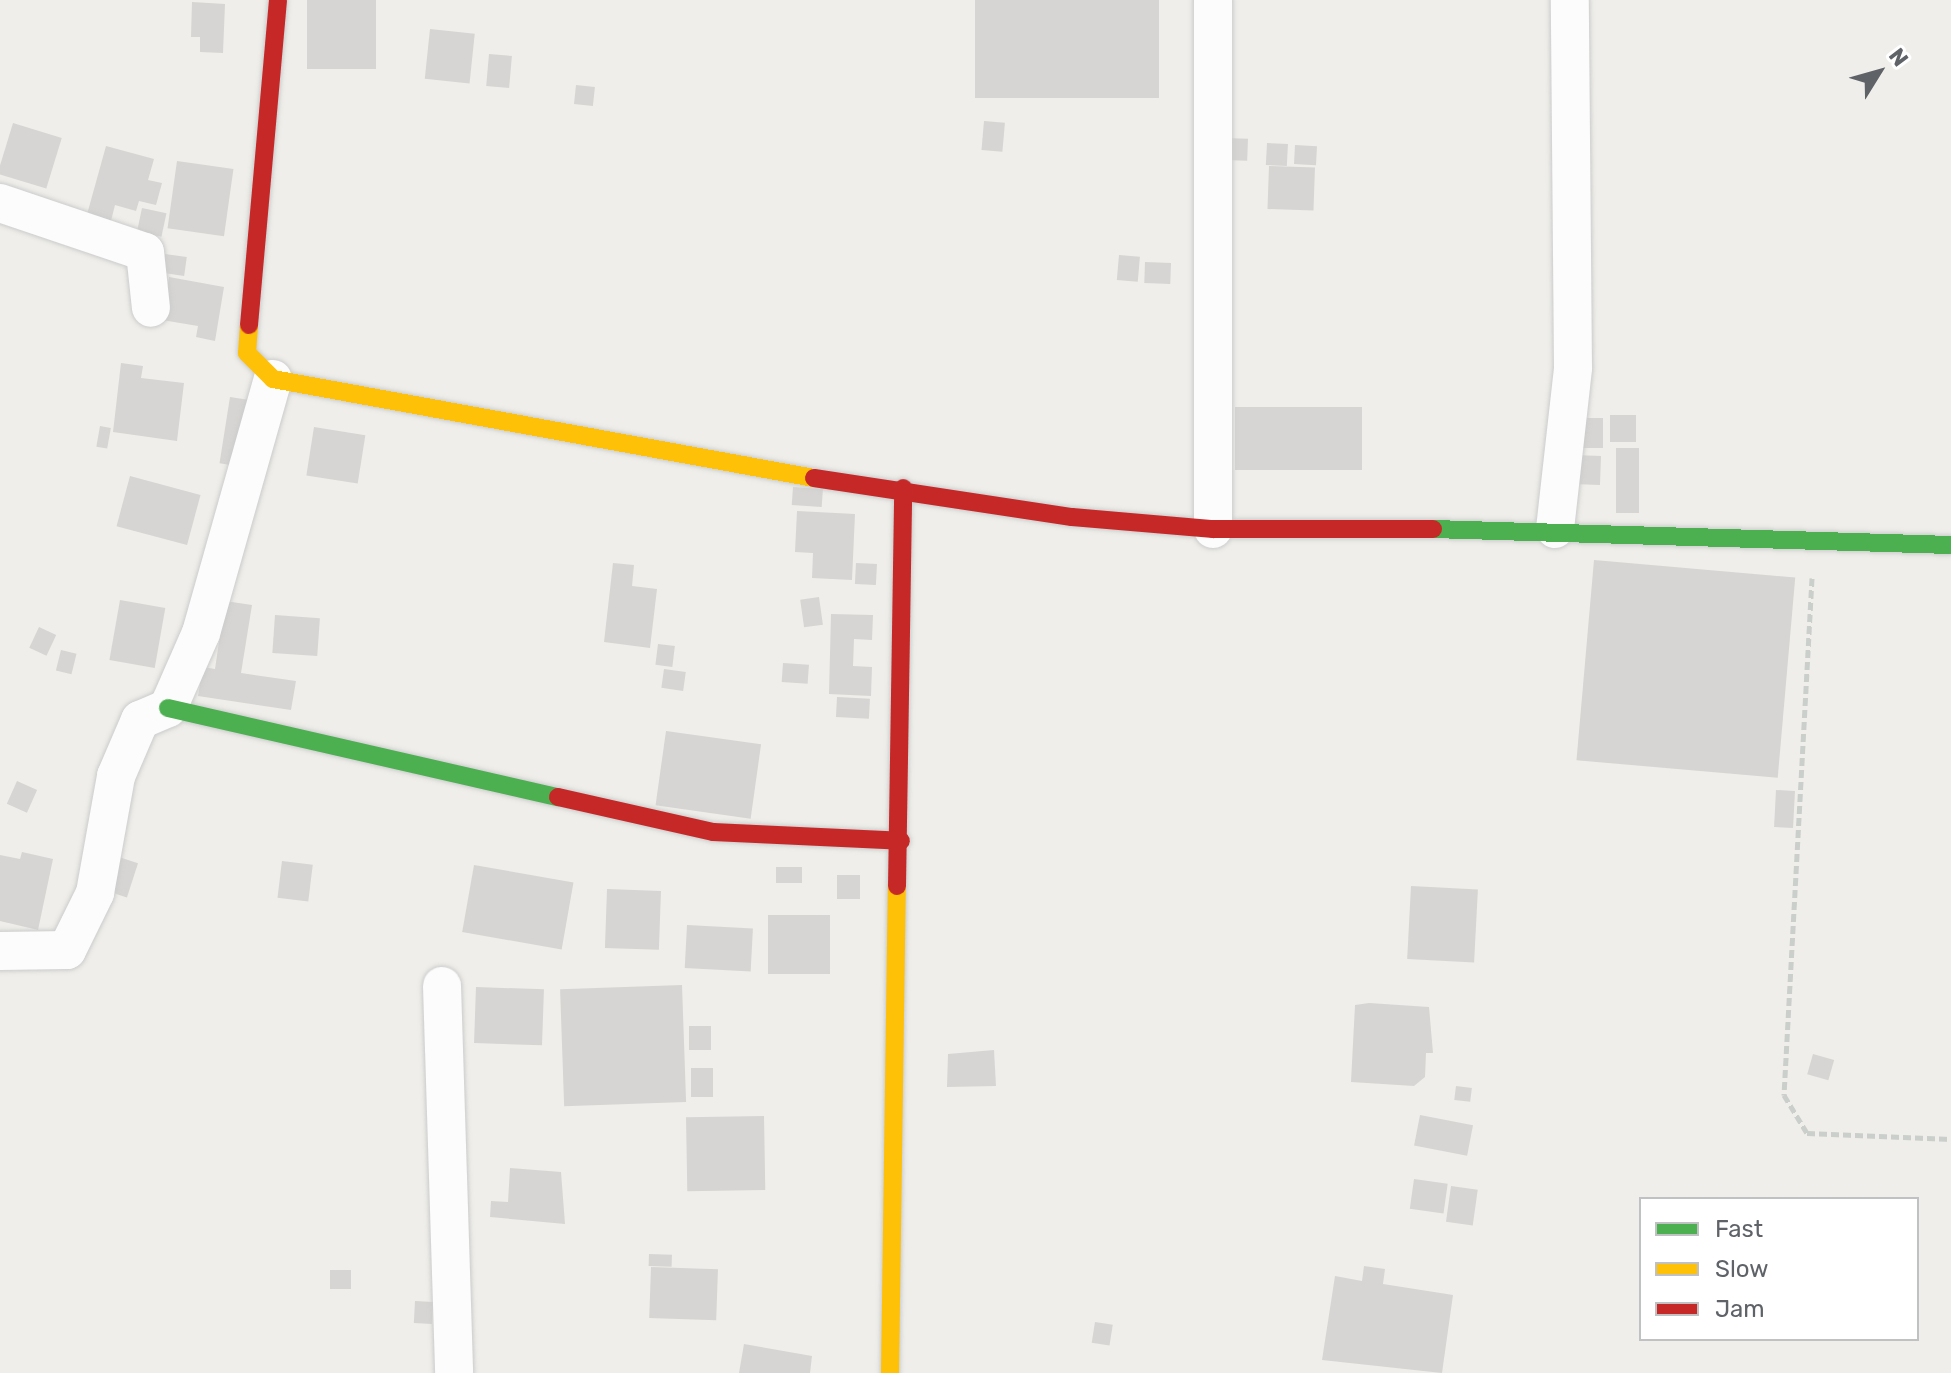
<!DOCTYPE html>
<html>
<head>
<meta charset="utf-8">
<style>
	body { margin:0 }
	#map { position:relative; width:1951px; height:1373px; overflow:hidden; background:#efeeea; font-family:Rubik,sans-serif }
	div>[style] { position:absolute }
	[style*='--x'] { left:calc(var(--x)*1px); top:calc(var(--y)*1px); width:calc(var(--w)*1px); rotate:calc(var(--a)*1deg) }
	.building>* { inset:0; background:#d6d5d3; transform-origin:0 0 }
	.path>* { height:5px; margin-top:-2.5px; transform-origin:0; background:repeating-linear-gradient(90deg,#cacfcc 0 8px,transparent 0 12px) }
	.roads { filter:drop-shadow(0 0 2px #cbcccc) drop-shadow(0 0 2px #cbcccc) }
	.street>* { height:38px; margin:-19px; padding:0 19px; transform-origin:19px; border-radius:19px; background:#fdfcfc }
	.fast>* { height:18px; margin:-9px; padding:0 9px; transform-origin:9px; border-radius:9px; background:#4caf50 }
	.slow>* { height:18px; margin:-9px; padding:0 9px; transform-origin:9px; border-radius:9px; background:#ffc107 }
	.jam>* { height:18px; margin:-9px; padding:0 9px; transform-origin:9px; border-radius:9px; background:#c62828 }
	span { translate:-50% -50%; white-space:nowrap; text-align:center; line-height:1.15; -webkit-text-stroke:6px #fff; paint-order:stroke }
	.legend { position:absolute; left:1639px; top:1197px; width:280px; height:144px; box-sizing:border-box; background:#fff; border:2px solid #bfc1c3; margin:0; padding:10px 14px; list-style:none; font-size:24px; color:#5f6368 }
	.legend li { display:flex; align-items:center; gap:16px; height:40px }
	.legend b { width:40px; border:2px solid #bfc1c3 }
	.north { position:absolute; left:1839px; top:32px; width:80px; height:80px; -webkit-text-stroke:6px #fff; paint-order:stroke; rotate:53deg; font-size:22px; font-weight:700; line-height:32px; text-align:center; color:#5f6368 }
	.north::after { content:''; display:block; margin:auto; width:28px; height:36px; background:#5f6368; clip-path:polygon(50% 0,100% 100%,50% 72%,0 100%) }
</style>
</head>
<body>
<div id="map">
	<div class="building">
		<i style="left:307px;top:0;width:69px;height:69px"></i>
		<i style="left:975px;top:0;width:184px;height:98px"></i>
		<i style="clip-path:polygon(192px 2px,225px 4px,223px 53px,200px 52px,200px 37px,191px 37px)"></i>
		<i style="left:430px;top:29px;width:45px;height:50px;rotate:6deg"></i>
		<i style="left:489px;top:54px;width:23px;height:32px;rotate:5deg"></i>
		<i style="left:576px;top:85px;width:19px;height:19px;rotate:6deg"></i>
		<i style="left:984px;top:121px;width:21px;height:29px;rotate:5deg"></i>
		<i style="left:13px;top:123px;width:51px;height:53px;rotate:17deg"></i>
		<i style="left:1225px;top:138px;width:23px;height:22px;rotate:2deg"></i>
		<i style="left:1267px;top:143px;width:21px;height:22px;rotate:3deg"></i>
		<i style="left:1295px;top:145px;width:22px;height:19px;rotate:3deg"></i>
		<i style="clip-path:polygon(106px 146px,154px 159px,148px 180px,162px 183px,156px 205px,139px 201px,136px 211px,115px 205px,110px 225px,86px 218px)"></i>
		<i style="left:177px;top:161px;width:57px;height:68px;rotate:8deg"></i>
		<i style="left:1269px;top:166px;width:46px;height:43px;rotate:2deg"></i>
		<i style="left:142px;top:208px;width:25px;height:24px;rotate:12deg"></i>
		<i style="left:165px;top:254px;width:22px;height:19px;rotate:8deg"></i>
		<i style="left:1119px;top:255px;width:21px;height:25px;rotate:5deg"></i>
		<i style="left:1145px;top:262px;width:26px;height:21px;rotate:2deg"></i>
		<i style="clip-path:polygon(169px 277px,224px 287px,215px 341px,196px 337px,198px 326px,162px 320px)"></i>
		<i style="clip-path:polygon(121px 363px,143px 366px,141px 378px,184px 383px,177px 441px,113px 432px)"></i>
		<i style="left:230px;top:397px;width:26px;height:67px;rotate:9deg"></i>
		<i style="left:1235px;top:407px;width:127px;height:63px"></i>
		<i style="left:1610px;top:415px;width:26px;height:27px"></i>
		<i style="left:1575px;top:418px;width:28px;height:30px"></i>
		<i style="left:100px;top:426px;width:11px;height:21px;rotate:10deg"></i>
		<i style="left:314px;top:427px;width:52px;height:49px;rotate:9deg"></i>
		<i style="left:1616px;top:448px;width:23px;height:65px"></i>
		<i style="left:1574px;top:455px;width:27px;height:29px;rotate:2deg"></i>
		<i style="left:130px;top:476px;width:73px;height:52px;rotate:15deg"></i>
		<i style="left:793px;top:487px;width:30px;height:18px;rotate:4deg"></i>
		<i style="clip-path:polygon(797px 511px,855px 514px,852px 580px,812px 578px,813px 553px,795px 552px)"></i>
		<i style="left:1594px;top:560px;width:202px;height:201px;rotate:5deg"></i>
		<i style="clip-path:polygon(613px 563px,634px 565px,632px 586px,657px 589px,650px 648px,604px 642px)"></i>
		<i style="left:856px;top:563px;width:21px;height:21px;rotate:3deg"></i>
		<i style="left:819px;top:597px;width:28px;height:19px;rotate:82deg"></i>
		<i style="left:120px;top:600px;width:46px;height:61px;rotate:10deg"></i>
		<i style="clip-path:polygon(225px 601px,252px 605px,241px 673px,296px 681px,291px 710px,198px 696px,203px 667px,215px 669px)"></i>
		<i style="clip-path:polygon(831px 614px,873px 615px,872px 640px,854px 639px,853px 666px,872px 667px,871px 696px,829px 694px)"></i>
		<i style="left:275px;top:615px;width:45px;height:38px;rotate:4deg"></i>
		<i style="left:39px;top:627px;width:19px;height:23px;rotate:25deg"></i>
		<i style="left:658px;top:644px;width:17px;height:21px;rotate:7deg"></i>
		<i style="left:61px;top:650px;width:16px;height:21px;rotate:14deg"></i>
		<i style="left:783px;top:663px;width:26px;height:19px;rotate:4deg"></i>
		<i style="left:664px;top:669px;width:22px;height:19px;rotate:8deg"></i>
		<i style="left:837px;top:697px;width:33px;height:20px;rotate:3deg"></i>
		<i style="left:666px;top:731px;width:96px;height:75px;rotate:8deg"></i>
		<i style="left:17px;top:781px;width:22px;height:25px;rotate:24deg"></i>
		<i style="left:1776px;top:790px;width:19px;height:37px;rotate:3deg"></i>
		<i style="clip-path:polygon(22px 852px,53px 859px,38px 930px,0 921px,0 855px,20px 859px)"></i>
		<i style="left:119px;top:857px;width:20px;height:36px;rotate:18deg"></i>
		<i style="left:282px;top:861px;width:31px;height:37px;rotate:7deg"></i>
		<i style="left:474px;top:865px;width:101px;height:68px;rotate:10deg"></i>
		<i style="left:776px;top:867px;width:26px;height:16px"></i>
		<i style="left:837px;top:875px;width:23px;height:24px"></i>
		<i style="left:1411px;top:886px;width:67px;height:73px;rotate:3deg"></i>
		<i style="left:607px;top:889px;width:54px;height:59px;rotate:2deg"></i>
		<i style="left:768px;top:915px;width:62px;height:59px"></i>
		<i style="left:687px;top:925px;width:66px;height:43px;rotate:3deg"></i>
		<i style="left:682px;top:985px;width:117px;height:122px;rotate:88deg"></i>
		<i style="left:476px;top:987px;width:68px;height:56px;rotate:2deg"></i>
		<i style="clip-path:polygon(1369px 1003px,1429px 1007px,1433px 1053px,1426px 1053px,1425px 1077px,1414px 1086px,1351px 1082px,1355px 1005px)"></i>
		<i style="left:689px;top:1026px;width:22px;height:24px"></i>
		<i style="clip-path:polygon(994px 1050px,996px 1086px,947px 1087px,948px 1054px)"></i>
		<i style="left:1813px;top:1054px;width:22px;height:21px;rotate:16deg"></i>
		<i style="left:713px;top:1068px;width:29px;height:22px;rotate:90deg"></i>
		<i style="left:1456px;top:1086px;width:16px;height:14px;rotate:7deg"></i>
		<i style="left:1420px;top:1115px;width:54px;height:31px;rotate:11deg"></i>
		<i style="left:764px;top:1116px;width:74px;height:78px;rotate:89deg"></i>
		<i style="clip-path:polygon(510px 1168px,561px 1172px,565px 1224px,490px 1217px,491px 1201px,508px 1202px)"></i>
		<i style="left:1414px;top:1179px;width:34px;height:30px;rotate:8deg"></i>
		<i style="left:1451px;top:1186px;width:27px;height:36px;rotate:8deg"></i>
		<i style="left:649px;top:1254px;width:23px;height:12px;rotate:2deg"></i>
		<i style="clip-path:polygon(1364px 1266px,1385px 1269px,1383px 1284px,1453px 1295px,1442px 1373px,1322px 1360px,1335px 1276px,1362px 1281px)"></i>
		<i style="left:651px;top:1267px;width:67px;height:51px;rotate:2deg"></i>
		<i style="left:330px;top:1270px;width:21px;height:19px"></i>
		<i style="left:415px;top:1301px;width:18px;height:22px;rotate:3deg"></i>
		<i style="left:1095px;top:1322px;width:18px;height:21px;rotate:9deg"></i>
		<i style="clip-path:polygon(744px 1344px,812px 1356px,810px 1373px,739px 1373px)"></i>
	</div>
	<div class="path">
		<i style="--x:1812;--y:578;--w:518;--a:93.1"></i>
		<i style="--x:1784;--y:1095;--w:44;--a:58.8"></i>
		<i style="--x:1807;--y:1133;--w:144;--a:2.4"></i>
	</div>
	<div class="roads">
		<div class="street">
			<i style="--x:0;--y:203;--w:153;--a:18.7"></i>
			<i style="--x:145;--y:252;--w:56;--a:83.9"></i>
			<i style="--x:1213;--y:529;--w:529;--a:-90"></i>
			<i style="--x:1555;--y:529;--w:162;--a:-83.6"></i>
			<i style="--x:1573;--y:368;--w:368;--a:-90.5"></i>
			<i style="--x:0;--y:951;--w:67;--a:-0.9"></i>
			<i style="--x:67;--y:950;--w:64;--a:-63.8"></i>
			<i style="--x:95;--y:893;--w:119;--a:-79.8"></i>
			<i style="--x:116;--y:776;--w:61;--a:-66.8"></i>
			<i style="--x:140;--y:720;--w:30;--a:-23"></i>
			<i style="--x:168;--y:708;--w:82;--a:-66.3"></i>
			<i style="--x:201;--y:633;--w:264;--a:-74.2"></i>
			<i style="--x:442;--y:986;--w:387;--a:88.2"></i>
		</div>
		<div class="fast">
			<i style="--x:1433;--y:529;--w:518;--a:1.77"></i>
			<i style="--x:168;--y:708;--w:400;--a:12.9"></i>
		</div>
		<div class="slow">
			<i style="--x:249;--y:325;--w:28;--a:94"></i>
			<i style="--x:247;--y:353;--w:37;--a:45"></i>
			<i style="--x:273;--y:379;--w:550;--a:10.37"></i>
			<i style="--x:890;--y:1373;--w:487;--a:-89.2"></i>
		</div>
		<div class="jam">
			<i style="--x:249;--y:325;--w:326;--a:-84.9"></i>
			<i style="--x:814;--y:478;--w:261;--a:8.6"></i>
			<i style="--x:1072;--y:517;--w:142;--a:4.9"></i>
			<i style="--x:1213;--y:529;--w:220;--a:0"></i>
			<i style="--x:558;--y:797;--w:159;--a:12.7"></i>
			<i style="--x:713;--y:832;--w:188;--a:2.7"></i>
			<i style="--x:897;--y:886;--w:398;--a:-89.1"></i>
		</div>
	</div>
	<ul class="legend">
	<li><b style="height:10px;background:#4caf50"></b>Fast</li>
	<li><b style="height:10px;background:#ffc107"></b>Slow</li>
	<li><b style="height:10px;background:#c62828"></b>Jam</li>
	</ul>
	<div class="north">N</div>
</div>
</body>
</html>
